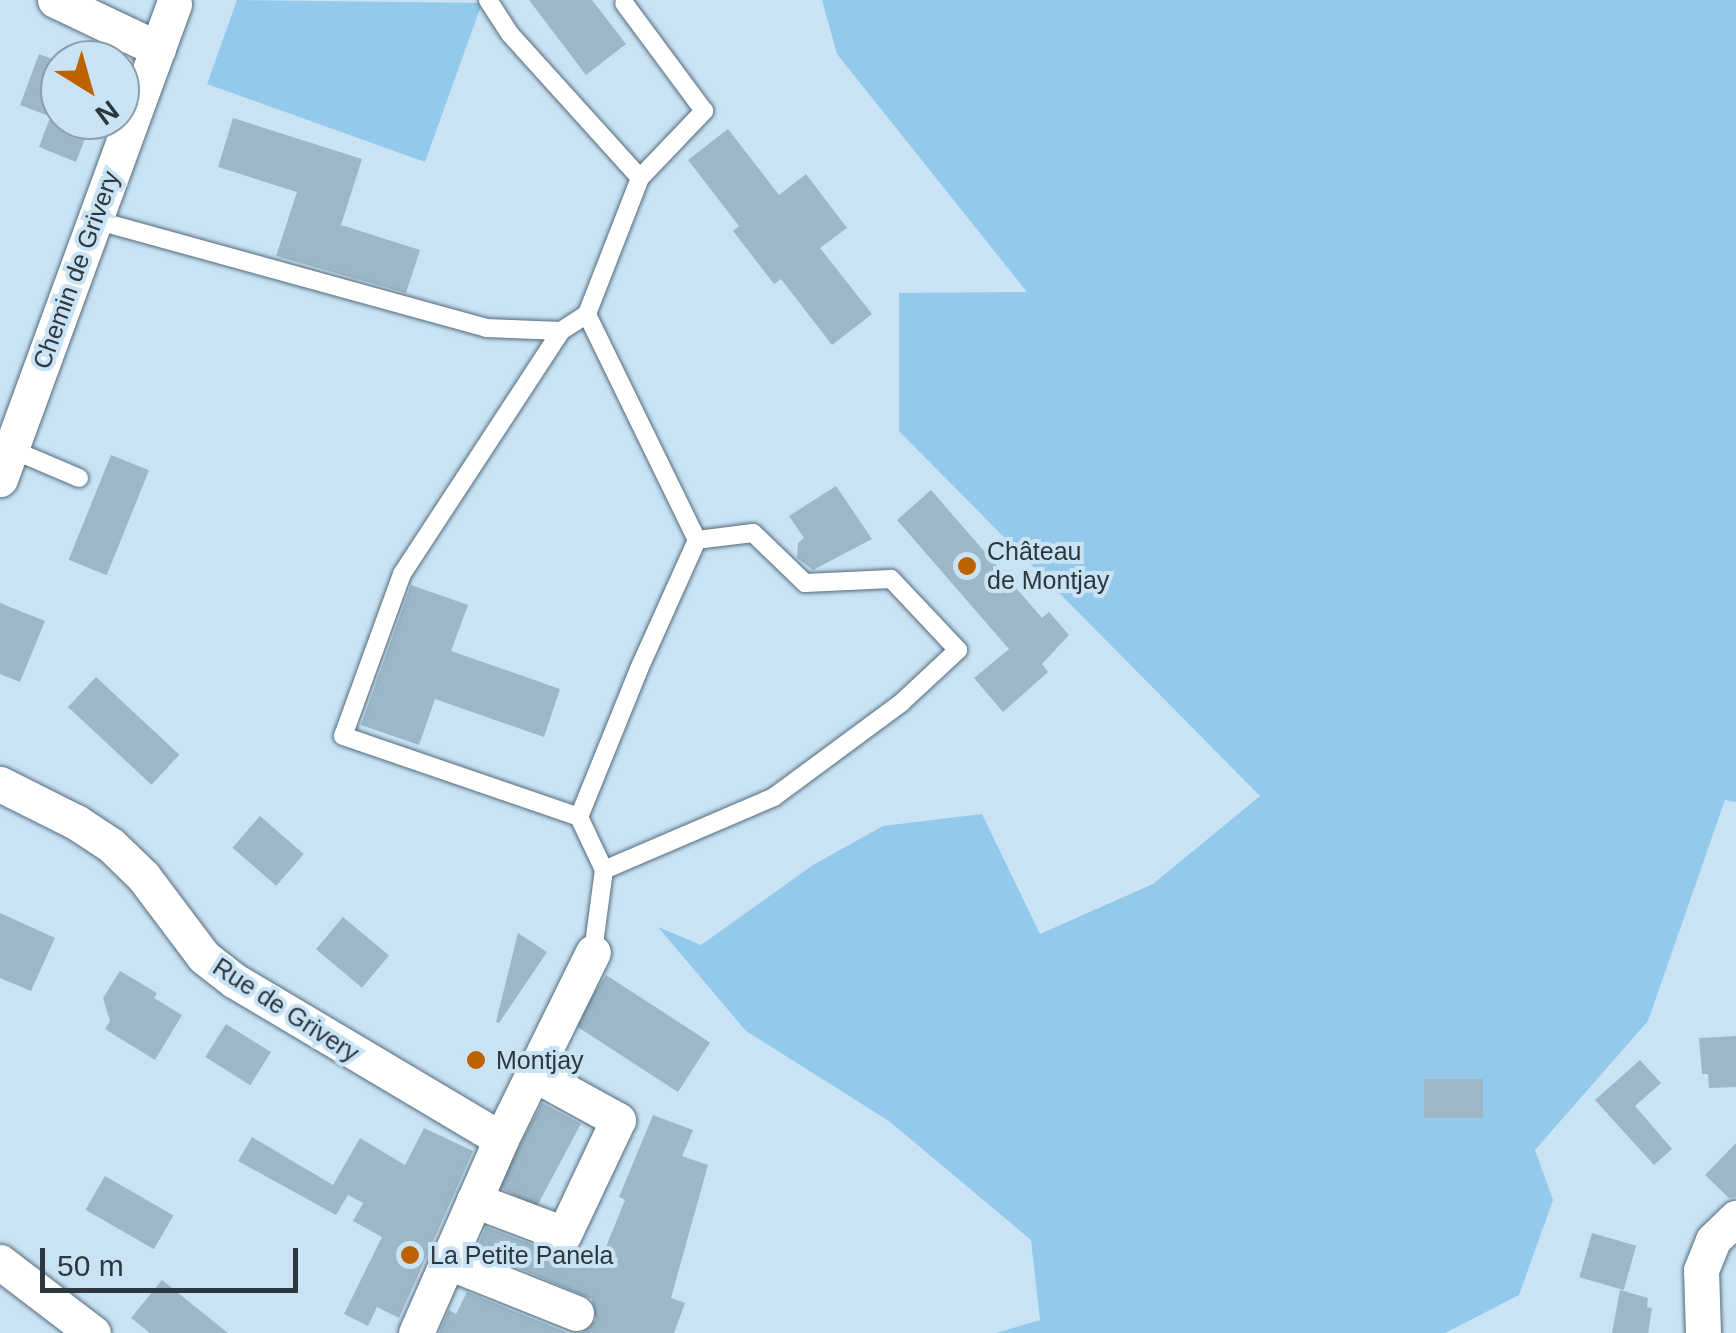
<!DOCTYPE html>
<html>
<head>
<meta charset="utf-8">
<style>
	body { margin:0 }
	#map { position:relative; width:1736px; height:1333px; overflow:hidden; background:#c9e3f5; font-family:Helvetica,sans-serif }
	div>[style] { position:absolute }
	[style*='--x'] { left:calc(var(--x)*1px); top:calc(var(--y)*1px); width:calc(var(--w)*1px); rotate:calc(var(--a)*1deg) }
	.green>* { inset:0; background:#93c9ea }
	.building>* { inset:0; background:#9db7c7; transform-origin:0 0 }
	.roads { filter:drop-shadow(0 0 2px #546b7b) drop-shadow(0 0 2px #546b7b) }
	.lane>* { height:18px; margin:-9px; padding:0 9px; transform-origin:9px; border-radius:9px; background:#fff }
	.street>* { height:35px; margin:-17.5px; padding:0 17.5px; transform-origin:17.5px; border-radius:17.5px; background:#fff }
	.dots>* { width:28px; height:28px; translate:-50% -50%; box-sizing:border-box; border:5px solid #c9e3f5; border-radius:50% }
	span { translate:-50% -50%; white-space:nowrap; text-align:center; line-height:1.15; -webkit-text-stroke:8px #c9e3f5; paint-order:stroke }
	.street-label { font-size:25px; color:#2d373e }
	.poi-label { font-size:25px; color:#2d373e }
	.left { translate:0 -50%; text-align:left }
	.north { position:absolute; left:40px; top:40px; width:100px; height:100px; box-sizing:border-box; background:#c9e3f5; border:2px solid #8b9eac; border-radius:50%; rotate:143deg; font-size:28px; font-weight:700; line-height:40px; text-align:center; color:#2d373e }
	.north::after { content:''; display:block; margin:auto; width:35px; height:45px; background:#bc6300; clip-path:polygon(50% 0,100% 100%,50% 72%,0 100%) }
	.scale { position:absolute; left:40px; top:1248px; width:258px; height:45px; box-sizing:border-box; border:5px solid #2d373e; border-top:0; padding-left:12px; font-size:30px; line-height:35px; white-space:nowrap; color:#2d373e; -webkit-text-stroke:8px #c9e3f5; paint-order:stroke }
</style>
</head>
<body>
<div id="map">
	<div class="green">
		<i style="clip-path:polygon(237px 0,482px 3px,425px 162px,207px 84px)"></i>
		<i style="clip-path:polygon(822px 0,1736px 0,1736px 802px,1725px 800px,1648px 1021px,1535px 1150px,1553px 1200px,1519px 1295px,1445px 1333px,996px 1333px,1040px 1320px,1031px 1240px,889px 1121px,746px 1031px,658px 927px,701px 945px,813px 865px,883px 826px,982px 814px,1040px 934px,1153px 884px,1260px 796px,899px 431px,899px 293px,1027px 292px,837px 54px)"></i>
	</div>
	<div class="building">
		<i style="clip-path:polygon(529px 0,592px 0,626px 44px,586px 75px)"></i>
		<i style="clip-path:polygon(39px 54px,60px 62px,60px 120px,92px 120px,76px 162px,39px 147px,49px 120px,59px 120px,20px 105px)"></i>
		<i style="clip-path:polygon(233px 118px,362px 159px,341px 225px,420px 250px,406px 293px,276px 256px,297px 192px,218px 167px)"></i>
		<i style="clip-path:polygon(728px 129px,779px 195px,806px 174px,847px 228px,820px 248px,872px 314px,832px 345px,781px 279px,774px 284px,733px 231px,739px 226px,688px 160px)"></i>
		<i style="left:111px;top:455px;width:41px;height:113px;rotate:22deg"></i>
		<i style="clip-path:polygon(836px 486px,872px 539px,813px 570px,797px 558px,798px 543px,804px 538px,789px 516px)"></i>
		<i style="clip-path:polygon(931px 490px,1042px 618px,1049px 612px,1069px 635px,1042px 664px,1048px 672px,1003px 712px,974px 678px,1009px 649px,897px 520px)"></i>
		<i style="clip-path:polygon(411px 585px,468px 605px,451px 651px,560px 689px,544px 737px,435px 699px,419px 745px,361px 725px)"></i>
		<i style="clip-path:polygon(0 603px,45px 621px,20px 682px,0 674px)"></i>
		<i style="left:96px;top:677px;width:114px;height:41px;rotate:43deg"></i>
		<i style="left:260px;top:816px;width:58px;height:42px;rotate:41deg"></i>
		<i style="clip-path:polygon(0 913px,55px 938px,31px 991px,0 978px)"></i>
		<i style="left:343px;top:917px;width:60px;height:42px;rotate:40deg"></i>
		<i style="clip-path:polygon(518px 933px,547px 952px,499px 1023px,496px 1022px)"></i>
		<i style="clip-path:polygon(120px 971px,157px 993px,154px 998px,182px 1015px,155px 1060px,105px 1029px,110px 1021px,103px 998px)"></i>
		<i style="left:606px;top:975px;width:124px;height:59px;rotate:33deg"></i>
		<i style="left:226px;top:1024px;width:53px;height:39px;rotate:32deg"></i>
		<i style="clip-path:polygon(1736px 1036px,1736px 1087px,1709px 1088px,1708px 1074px,1702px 1074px,1699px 1038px)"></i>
		<i style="clip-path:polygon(1640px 1060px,1661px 1083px,1635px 1106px,1672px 1149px,1654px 1165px,1595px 1100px)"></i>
		<i style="left:1424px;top:1079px;width:59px;height:39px"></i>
		<i style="left:542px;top:1103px;width:44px;height:94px;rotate:28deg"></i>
		<i style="clip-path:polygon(653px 1115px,693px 1130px,682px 1156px,708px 1165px,671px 1298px,685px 1303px,674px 1333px,582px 1333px,596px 1320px,592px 1299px,476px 1250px,486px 1227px,597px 1269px,625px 1200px,619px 1197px)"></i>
		<i style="clip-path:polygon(424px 1128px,473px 1151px,399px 1318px,377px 1307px,368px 1326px,344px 1314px,382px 1237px,353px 1221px,363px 1203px,348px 1195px,336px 1215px,238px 1161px,252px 1137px,333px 1185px,360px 1138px,405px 1165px)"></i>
		<i style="clip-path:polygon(1736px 1143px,1736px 1197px,1729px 1198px,1705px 1175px)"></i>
		<i style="left:105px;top:1176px;width:79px;height:39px;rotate:30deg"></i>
		<i style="left:1592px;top:1233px;width:46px;height:46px;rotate:16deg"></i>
		<i style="clip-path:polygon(162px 1280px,228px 1333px,150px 1333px,131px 1318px)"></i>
		<i style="clip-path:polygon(1620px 1290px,1648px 1298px,1647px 1307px,1652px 1308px,1648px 1333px,1612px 1333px)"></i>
		<i style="clip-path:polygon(467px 1292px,568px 1333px,569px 1333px,439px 1333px,449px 1310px,456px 1314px)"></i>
	</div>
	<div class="roads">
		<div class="lane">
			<i style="--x:488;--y:0;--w:40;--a:57.1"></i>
			<i style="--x:510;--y:34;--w:194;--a:47.9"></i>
			<i style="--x:95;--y:220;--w:406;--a:15.4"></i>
			<i style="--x:486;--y:328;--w:75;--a:2.3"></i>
			<i style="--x:561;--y:331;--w:31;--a:-33"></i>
			<i style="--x:561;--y:331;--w:290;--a:123.2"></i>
			<i style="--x:402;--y:574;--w:172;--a:110"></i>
			<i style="--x:343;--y:736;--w:250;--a:18.9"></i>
			<i style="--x:11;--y:449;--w:74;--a:23.1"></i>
			<i style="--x:604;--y:870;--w:185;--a:-23.2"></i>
			<i style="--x:774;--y:797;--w:158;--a:-36.5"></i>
			<i style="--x:901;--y:703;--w:78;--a:-42.9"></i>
			<i style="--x:958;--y:650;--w:98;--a:-133.3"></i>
			<i style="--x:891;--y:579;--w:86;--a:177.3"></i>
			<i style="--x:805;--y:583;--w:72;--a:-136.1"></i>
			<i style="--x:753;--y:533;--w:56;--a:172.9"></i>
			<i style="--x:593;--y:952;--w:83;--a:-82.4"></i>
			<i style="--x:604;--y:870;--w:59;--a:-115.3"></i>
			<i style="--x:579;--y:817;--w:160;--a:-67.9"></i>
			<i style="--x:639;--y:669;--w:141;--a:-65.8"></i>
			<i style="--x:697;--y:540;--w:251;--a:-116"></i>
			<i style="--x:587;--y:314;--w:146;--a:-68.7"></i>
			<i style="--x:640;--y:178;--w:93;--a:-46.3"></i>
			<i style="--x:704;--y:111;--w:134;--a:-126.5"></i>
		</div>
		<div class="street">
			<i style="--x:55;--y:0;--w:114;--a:25.4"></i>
			<i style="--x:0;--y:479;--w:506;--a:-69.88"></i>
			<i style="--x:0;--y:784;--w:85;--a:26.6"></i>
			<i style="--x:76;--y:822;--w:42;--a:33.3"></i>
			<i style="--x:111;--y:845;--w:45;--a:44.1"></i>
			<i style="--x:143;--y:876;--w:101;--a:53"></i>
			<i style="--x:204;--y:957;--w:39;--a:38"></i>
			<i style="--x:235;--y:981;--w:309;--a:30.7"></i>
			<i style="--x:474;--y:1200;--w:96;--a:20.7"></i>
			<i style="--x:564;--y:1234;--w:126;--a:-64.7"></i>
			<i style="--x:618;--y:1120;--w:98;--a:-151.3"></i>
			<i style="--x:446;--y:1261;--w:140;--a:21.8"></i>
			<i style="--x:0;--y:1262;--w:117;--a:37.4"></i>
			<i style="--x:416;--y:1333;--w:212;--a:-66.3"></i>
			<i style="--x:501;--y:1139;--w:208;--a:-63.8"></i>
			<i style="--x:1703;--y:1333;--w:63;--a:-91.8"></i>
			<i style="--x:1701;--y:1270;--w:32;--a:-68"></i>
			<i style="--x:1713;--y:1240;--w:32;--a:-44"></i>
		</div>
	</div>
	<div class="dots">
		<i style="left:967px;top:566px;background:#bc6300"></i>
		<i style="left:476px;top:1060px;background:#bc6300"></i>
		<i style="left:410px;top:1255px;background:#bc6300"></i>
	</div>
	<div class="street-label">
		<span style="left:76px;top:270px;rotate:-70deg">Chemin de Grivery</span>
		<span style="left:286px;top:1010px;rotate:33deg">Rue de Grivery</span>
	</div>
	<div class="poi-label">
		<span class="left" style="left:987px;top:566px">Château<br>de Montjay</span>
		<span class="left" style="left:496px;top:1060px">Montjay</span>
		<span class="left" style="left:430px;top:1255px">La Petite Panela</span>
	</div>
	<div class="north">N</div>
	<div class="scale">50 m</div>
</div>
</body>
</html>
